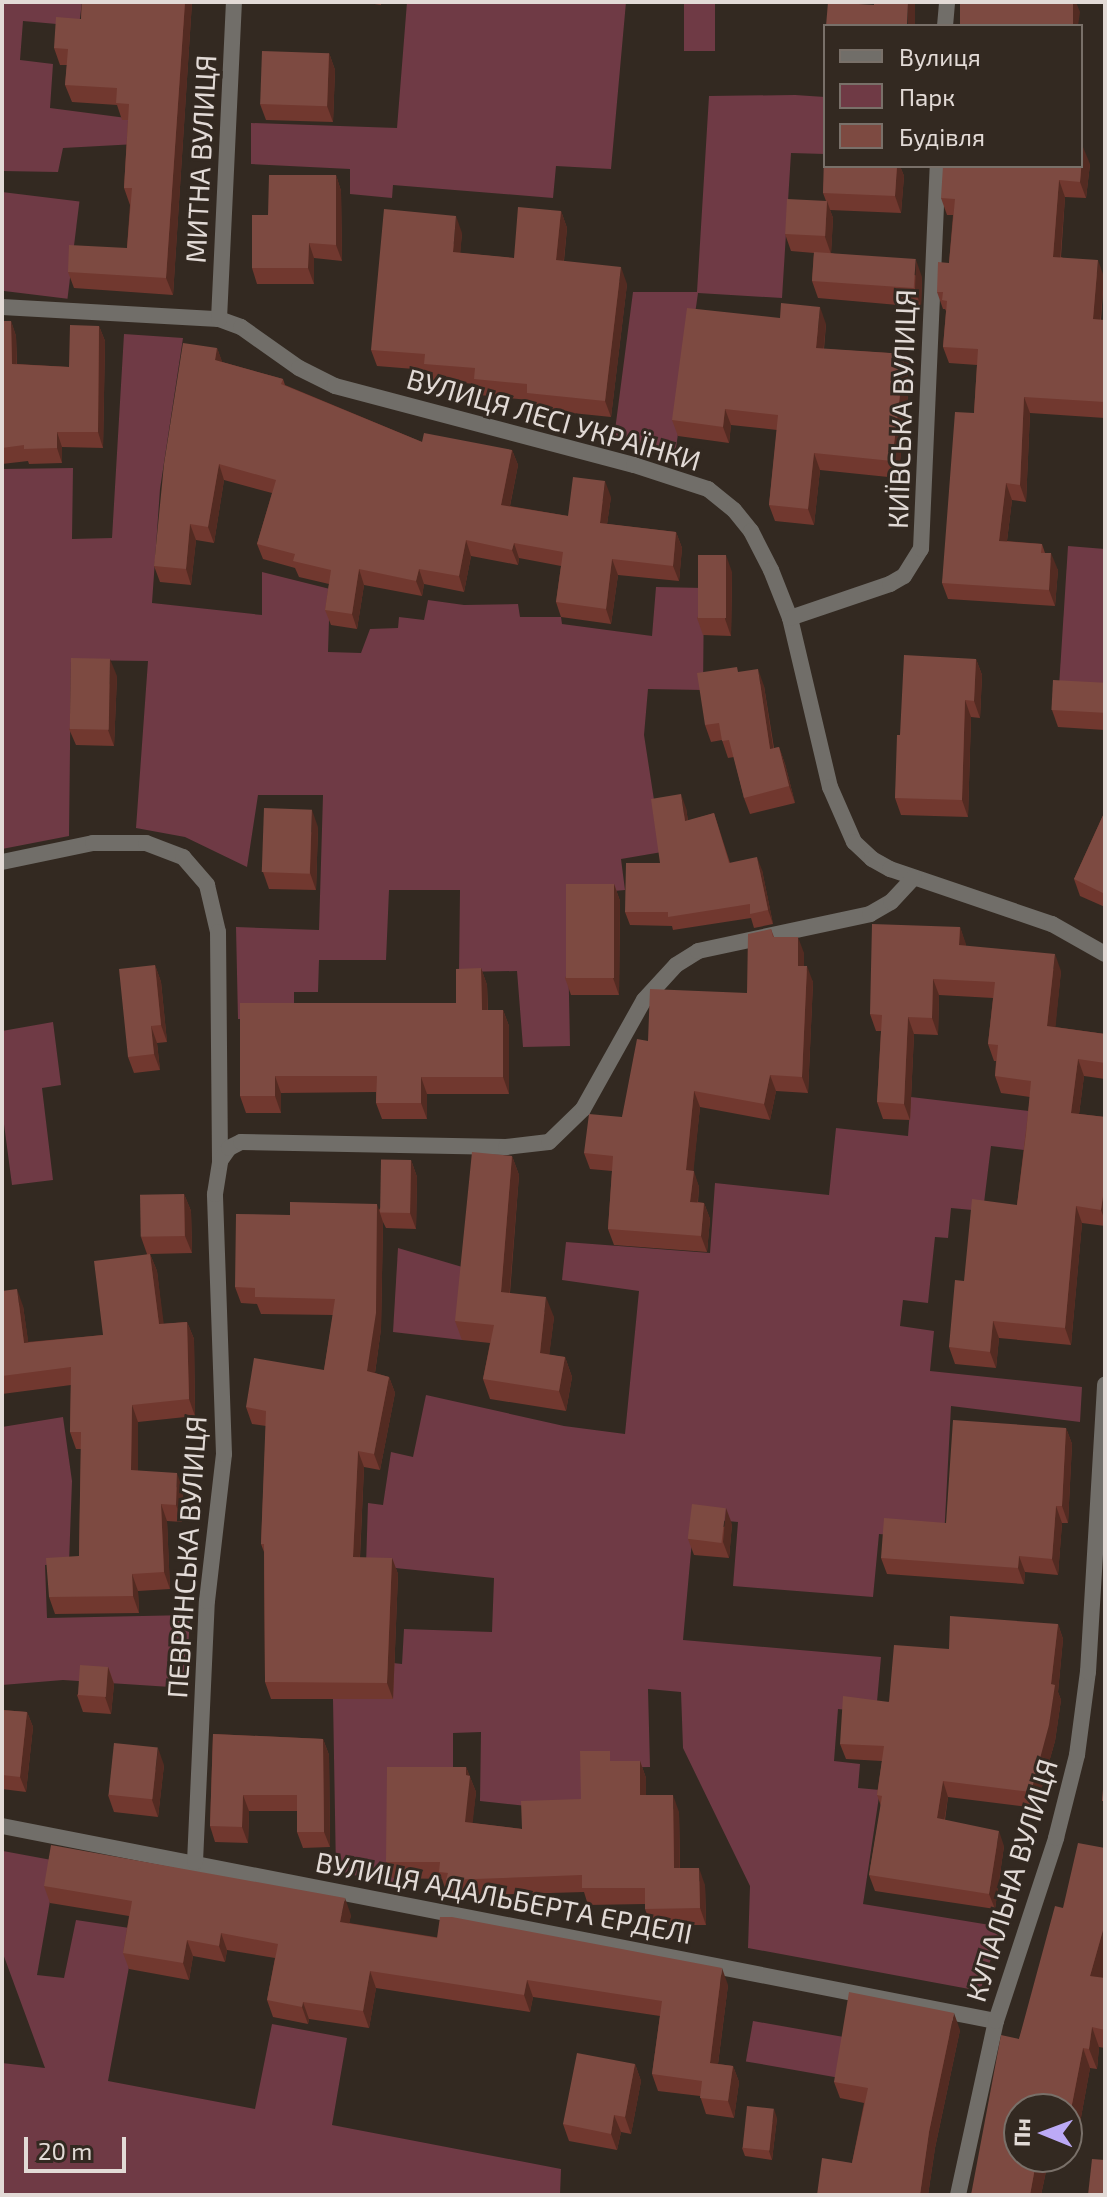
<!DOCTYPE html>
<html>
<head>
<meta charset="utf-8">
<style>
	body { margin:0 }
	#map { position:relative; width:1107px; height:2197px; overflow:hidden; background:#332921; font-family:"Exo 2",sans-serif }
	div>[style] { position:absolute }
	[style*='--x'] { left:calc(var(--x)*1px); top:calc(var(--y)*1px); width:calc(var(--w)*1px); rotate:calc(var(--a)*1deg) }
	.green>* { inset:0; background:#6f3a45; transform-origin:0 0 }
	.service>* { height:16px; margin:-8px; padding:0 8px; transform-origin:8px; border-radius:8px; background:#716e69 }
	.minor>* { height:16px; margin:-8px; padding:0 8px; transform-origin:8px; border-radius:8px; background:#716e69 }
	.wall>* { inset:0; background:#71382f }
	.shaded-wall>* { inset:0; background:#532b22; transform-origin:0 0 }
	.building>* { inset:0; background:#7d4a41; transform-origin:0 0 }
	span { translate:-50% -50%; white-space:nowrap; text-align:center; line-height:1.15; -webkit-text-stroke:6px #332921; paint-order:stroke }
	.street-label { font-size:28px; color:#e2dad6 }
	.frame { position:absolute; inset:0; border:4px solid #e2dad6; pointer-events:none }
	.legend { position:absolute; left:823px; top:24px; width:260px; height:144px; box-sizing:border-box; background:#332921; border:2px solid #797069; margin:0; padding:10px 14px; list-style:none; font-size:24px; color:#e2dad6 }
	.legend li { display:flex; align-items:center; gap:16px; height:40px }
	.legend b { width:40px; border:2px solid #797069 }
	.north { position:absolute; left:1003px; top:2093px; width:80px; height:80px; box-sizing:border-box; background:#332921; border:2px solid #797069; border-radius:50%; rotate:271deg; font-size:22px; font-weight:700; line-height:32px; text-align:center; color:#e2dad6 }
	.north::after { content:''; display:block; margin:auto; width:28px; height:36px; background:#bcaaf6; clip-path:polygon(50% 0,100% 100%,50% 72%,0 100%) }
	.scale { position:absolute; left:24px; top:2137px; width:102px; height:36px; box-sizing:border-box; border:4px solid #e2dad6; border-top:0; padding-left:10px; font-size:24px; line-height:28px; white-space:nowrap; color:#e2dad6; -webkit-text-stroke:6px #332921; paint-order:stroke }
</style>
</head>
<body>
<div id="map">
	<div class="green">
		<i style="clip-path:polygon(2px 2px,82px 2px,79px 26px,23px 21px,20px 60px,53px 64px,50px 108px,157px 122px,155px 143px,63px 148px,58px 172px,2px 171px)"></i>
		<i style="clip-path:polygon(407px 2px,626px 2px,611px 169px,556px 166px,553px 198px,393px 185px,392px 198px,350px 194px,350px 169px,251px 164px,251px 123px,397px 128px)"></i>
		<i style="left:684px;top:2px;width:31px;height:49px"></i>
		<i style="clip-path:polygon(795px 95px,825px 97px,825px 154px,791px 153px,782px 298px,698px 293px,675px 455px,614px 438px,633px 292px,697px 292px,709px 96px)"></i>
		<i style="left:2px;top:192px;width:78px;height:98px;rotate:7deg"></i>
		<i style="clip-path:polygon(124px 334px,183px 338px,160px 489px,152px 603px,262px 615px,262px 572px,330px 589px,328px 652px,361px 653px,370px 629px,398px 628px,399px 617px,424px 620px,428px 600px,464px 605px,518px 604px,520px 617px,561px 617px,562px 624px,652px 636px,656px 587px,704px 588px,703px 690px,648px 689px,644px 735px,662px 852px,621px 859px,625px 890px,567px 895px,570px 1046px,523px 1047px,517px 971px,459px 972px,460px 890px,389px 890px,386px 960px,319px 960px,318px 992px,294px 992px,294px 1019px,238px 1019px,236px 927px,319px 930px,323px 795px,258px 795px,247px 867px,185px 837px,136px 828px,148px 661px,71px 660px,69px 836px,2px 849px,2px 469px,73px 468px,72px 539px,112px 538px)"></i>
		<i style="clip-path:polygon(1068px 546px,1105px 549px,1105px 693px,1059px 687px)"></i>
		<i style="clip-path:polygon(53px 1022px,61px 1085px,42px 1088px,53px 1180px,12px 1185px,2px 1109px,2px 1031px)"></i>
		<i style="clip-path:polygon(911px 1097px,1029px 1111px,1024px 1150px,991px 1146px,983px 1211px,951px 1208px,948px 1238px,935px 1237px,928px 1303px,903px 1300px,900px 1326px,934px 1331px,930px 1371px,1082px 1387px,1080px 1422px,951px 1406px,944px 1539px,879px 1534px,873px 1597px,733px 1586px,738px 1522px,694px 1518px,683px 1640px,881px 1657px,876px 1713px,838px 1709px,834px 1761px,860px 1764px,858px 1788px,880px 1790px,863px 1904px,1002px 1927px,980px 1991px,748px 1948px,750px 1886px,683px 1748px,681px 1692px,648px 1689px,650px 1767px,586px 1768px,587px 1804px,527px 1806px,480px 1801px,481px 1732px,453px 1733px,453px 1790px,393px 1882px,336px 1872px,333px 1699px,393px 1663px,402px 1664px,404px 1629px,492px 1632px,494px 1578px,366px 1565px,368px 1503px,383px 1505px,391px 1452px,413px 1457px,426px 1395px,564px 1426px,625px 1434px,639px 1291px,562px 1280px,566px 1242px,710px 1253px,715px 1183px,829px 1195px,836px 1128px,908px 1136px)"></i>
		<i style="clip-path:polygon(398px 1248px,469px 1269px,462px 1340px,393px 1332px)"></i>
		<i style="clip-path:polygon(63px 1417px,72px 1481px,69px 1563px,45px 1565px,47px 1618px,190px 1615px,186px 1688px,63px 1680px,2px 1685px,2px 1427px)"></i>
		<i style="clip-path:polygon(3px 1851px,57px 1861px,37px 1975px,64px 1978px,76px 1920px,136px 1929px,108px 2081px,255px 2109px,272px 2024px,347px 2038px,332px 2125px,561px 2169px,560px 2195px,2px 2195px,2px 2063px,45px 2068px,2px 1951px)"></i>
		<i style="left:753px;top:2021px;width:150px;height:41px;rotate:10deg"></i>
	</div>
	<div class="service">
		<i style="--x:2;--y:862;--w:93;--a:-11.8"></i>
		<i style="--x:93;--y:843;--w:53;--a:0"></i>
		<i style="--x:146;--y:843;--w:40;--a:21"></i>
		<i style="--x:183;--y:857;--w:37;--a:49"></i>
		<i style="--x:207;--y:885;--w:48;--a:76.8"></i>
		<i style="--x:218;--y:932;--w:229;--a:89.5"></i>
	</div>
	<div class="minor">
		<i style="--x:945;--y:26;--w:24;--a:-85"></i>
		<i style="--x:2;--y:307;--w:217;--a:3.2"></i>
		<i style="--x:219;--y:319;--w:23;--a:20"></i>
		<i style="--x:241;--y:327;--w:71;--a:35.3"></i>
		<i style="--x:299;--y:368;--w:40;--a:26.6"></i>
		<i style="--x:335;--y:386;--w:309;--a:14.8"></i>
		<i style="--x:634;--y:465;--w:78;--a:18"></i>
		<i style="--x:708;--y:489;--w:33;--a:39"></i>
		<i style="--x:734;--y:510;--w:27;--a:51"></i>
		<i style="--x:751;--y:531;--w:44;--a:62.9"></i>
		<i style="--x:771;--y:570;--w:52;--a:68.4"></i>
		<i style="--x:790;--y:618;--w:174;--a:76.7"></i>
		<i style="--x:830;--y:787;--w:60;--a:66.4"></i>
		<i style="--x:854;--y:842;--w:25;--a:43"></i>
		<i style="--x:872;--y:859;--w:21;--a:29"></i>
		<i style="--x:890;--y:869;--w:171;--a:18.8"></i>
		<i style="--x:1052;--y:924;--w:61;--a:29.5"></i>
		<i style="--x:219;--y:319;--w:317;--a:-87.3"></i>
		<i style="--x:790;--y:618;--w:106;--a:-18.8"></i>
		<i style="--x:890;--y:584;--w:16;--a:-30"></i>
		<i style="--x:904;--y:576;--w:32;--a:-58"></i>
		<i style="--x:921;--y:549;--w:383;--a:-87.5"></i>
		<i style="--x:2;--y:1826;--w:1013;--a:11.1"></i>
		<i style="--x:195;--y:1862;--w:261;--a:-87.4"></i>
		<i style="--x:207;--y:1601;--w:148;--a:-83.4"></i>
		<i style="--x:224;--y:1454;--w:260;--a:-92"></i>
		<i style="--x:215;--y:1194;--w:33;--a:-81"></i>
		<i style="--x:220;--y:1161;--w:16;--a:-55"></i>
		<i style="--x:229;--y:1148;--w:13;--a:-27"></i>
		<i style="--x:241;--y:1142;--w:265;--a:1.1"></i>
		<i style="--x:506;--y:1147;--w:43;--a:-6.6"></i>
		<i style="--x:549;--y:1142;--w:47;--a:-44.1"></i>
		<i style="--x:583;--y:1109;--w:125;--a:-60.8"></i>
		<i style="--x:644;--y:1000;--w:47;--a:-47.6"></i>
		<i style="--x:676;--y:965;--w:26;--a:-32"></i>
		<i style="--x:698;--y:951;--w:176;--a:-12.1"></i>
		<i style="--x:870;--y:914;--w:24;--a:-30"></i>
		<i style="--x:891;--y:902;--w:33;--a:-47"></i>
		<i style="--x:958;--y:2195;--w:178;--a:-77.7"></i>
		<i style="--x:996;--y:2021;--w:193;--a:-71.8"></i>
		<i style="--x:1056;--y:1838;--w:86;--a:-75.8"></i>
		<i style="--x:1077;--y:1755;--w:84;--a:-82.5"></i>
		<i style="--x:1088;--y:1672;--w:288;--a:-86.6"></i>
	</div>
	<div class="wall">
		<i style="clip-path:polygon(82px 2px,192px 2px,173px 295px,74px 288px,68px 272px,127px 248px,130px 205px,124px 188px,128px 120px,122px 120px,117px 105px,72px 102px,65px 85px,67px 65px,60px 65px,54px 48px,81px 19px)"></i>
		<i style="clip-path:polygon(362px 2px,381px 2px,381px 5px)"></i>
		<i style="clip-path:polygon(329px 53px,335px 70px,333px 122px,266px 120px,260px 104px)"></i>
		<i style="clip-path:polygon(1090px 164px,1086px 198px,1065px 197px,1061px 257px,1104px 277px,1101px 320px,1105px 320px,1105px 418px,1030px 413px,1026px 502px,1012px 500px,1007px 541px,1042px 544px,1045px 553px,1058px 570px,1055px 606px,948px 599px,942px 583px,974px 413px,977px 365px,949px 363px,943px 347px,946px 311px,945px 309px,943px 309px,937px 292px,949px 263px,953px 215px,947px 215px,941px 198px)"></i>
		<i style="clip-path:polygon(825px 166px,900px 166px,904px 176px,901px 213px,830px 210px,833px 218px,831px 253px,922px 277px,921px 307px,818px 298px,812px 281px,814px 253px,791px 251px,785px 234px,826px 201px,823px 193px)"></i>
		<i style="clip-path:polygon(336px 175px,341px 191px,342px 261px,314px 258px,314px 284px,257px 284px,252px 268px,268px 215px)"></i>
		<i style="clip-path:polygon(561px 211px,567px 228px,564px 261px,627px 284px,611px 417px,533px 409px,529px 400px,479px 395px,475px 384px,430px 380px,426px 370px,377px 366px,371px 350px,462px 233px,460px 253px,514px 258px)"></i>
		<i style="clip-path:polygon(2px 321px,11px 321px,16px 336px,17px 364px,69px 367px,99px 326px,105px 341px,103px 448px,62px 447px,62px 463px,29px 464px,28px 461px,2px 464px)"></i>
		<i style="clip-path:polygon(826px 324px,824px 349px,905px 354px,911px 370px,898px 478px,820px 470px,814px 525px,775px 521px,769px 505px,777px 430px,731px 425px,729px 443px,678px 436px,672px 420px)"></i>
		<i style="clip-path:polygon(217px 348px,222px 362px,283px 379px,285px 385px,422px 442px,512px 450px,518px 465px,510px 506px,568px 516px,611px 497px,607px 524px,676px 532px,682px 548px,679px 581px,618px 575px,611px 624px,561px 617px,556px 602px,561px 566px,519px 558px,518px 565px,471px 556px,464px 592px,424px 584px,422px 596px,364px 585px,357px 629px,331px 625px,325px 610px,329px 584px,299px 577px,295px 568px,263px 559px,257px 544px,272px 493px,224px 480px,214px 543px,196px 540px,191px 585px,160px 582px,154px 566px)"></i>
		<i style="clip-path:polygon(732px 572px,731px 636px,703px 635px,697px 618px)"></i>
		<i style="clip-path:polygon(976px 659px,982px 675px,980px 718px,971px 717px,968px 817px,901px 815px,895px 798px,900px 735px)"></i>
		<i style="clip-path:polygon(739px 672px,764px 686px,774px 748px,779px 747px,785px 764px,795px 803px,750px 814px,744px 798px,734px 757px,728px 758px,722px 740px,711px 742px,705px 725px)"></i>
		<i style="clip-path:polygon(117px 676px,114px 746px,76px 745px,69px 729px)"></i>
		<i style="clip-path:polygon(1105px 683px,1105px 730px,1058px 727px,1052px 710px)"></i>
		<i style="clip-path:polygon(686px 808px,688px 821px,714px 813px,730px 863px,762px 870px,773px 924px,754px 928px,751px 918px,673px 930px,672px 926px,630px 925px,625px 912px,660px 863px)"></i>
		<i style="clip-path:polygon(1105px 811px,1105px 907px,1080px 896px,1074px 879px)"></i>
		<i style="clip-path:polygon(318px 827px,316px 890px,269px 889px,263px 872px)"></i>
		<i style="clip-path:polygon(614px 884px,620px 901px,619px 995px,571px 995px,565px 978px)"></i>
		<i style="clip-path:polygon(960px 927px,966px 946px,1061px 971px,1055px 1027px,1105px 1034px,1105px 1079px,1084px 1076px,1079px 1114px,1105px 1117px,1105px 1226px,1082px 1223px,1071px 1345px,999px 1338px,996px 1368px,955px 1364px,949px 1347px,964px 1281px,1017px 1205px,1030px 1097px,1001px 1093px,995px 1076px,996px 1061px,994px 1061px,988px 1044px,993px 998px,939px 995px,938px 1035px,914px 1034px,910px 1120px,883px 1119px,877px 1102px,881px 1031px,876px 1031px,870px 1014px)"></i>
		<i style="clip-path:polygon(771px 929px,774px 937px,804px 953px,804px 966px,813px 982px,808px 1093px,776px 1091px,770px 1120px,700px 1107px,693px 1171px,699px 1187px,698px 1202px,704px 1203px,710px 1219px,707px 1252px,614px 1245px,608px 1229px,612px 1171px,590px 1169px,584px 1153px,622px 1117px,648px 1041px,747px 993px)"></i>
		<i style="clip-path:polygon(155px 965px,161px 982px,167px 1042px,157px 1043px,160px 1070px,134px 1073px,128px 1057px)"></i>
		<i style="clip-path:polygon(481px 968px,487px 985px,488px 1010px,503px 1010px,509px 1026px,509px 1094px,427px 1094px,427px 1119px,382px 1119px,376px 1103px,376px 1092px,281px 1093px,281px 1113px,246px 1113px,240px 1096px,240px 1003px,456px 1003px)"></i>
		<i style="clip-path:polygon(512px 1156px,519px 1175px,510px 1293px,554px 1317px,549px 1355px,565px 1357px,572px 1377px,566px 1411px,490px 1399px,483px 1379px,490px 1343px,462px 1340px,455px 1321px)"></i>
		<i style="clip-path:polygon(411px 1160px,417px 1177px,416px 1229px,386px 1228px,383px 1222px,381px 1329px,375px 1373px,389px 1377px,395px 1393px,380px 1470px,364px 1467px,360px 1558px,392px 1558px,398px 1574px,393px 1699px,271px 1699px,265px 1682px,264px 1552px,261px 1544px,266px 1426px,252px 1424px,246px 1407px,324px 1370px,333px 1315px,261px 1314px,257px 1304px,241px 1303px,235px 1287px,290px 1215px,379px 1210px)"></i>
		<i style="clip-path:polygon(184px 1194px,191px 1211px,192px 1253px,150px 1254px,157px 1271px,163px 1324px,187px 1322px,194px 1339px,195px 1416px,138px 1422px,138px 1471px,183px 1490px,182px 1522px,167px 1521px,170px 1589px,138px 1591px,139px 1613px,55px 1614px,49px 1597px,79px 1556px,81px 1449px,76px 1449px,70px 1432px,71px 1385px,2px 1394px,2px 1291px,23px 1306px,28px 1342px,103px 1335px,147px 1254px,141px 1237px)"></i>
		<i style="clip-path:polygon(1066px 1428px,1072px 1444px,1068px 1523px,1062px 1523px,1058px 1575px,1025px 1572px,1024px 1584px,887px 1574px,881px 1558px,946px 1523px)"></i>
		<i style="clip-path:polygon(732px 1524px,729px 1558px,694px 1555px,688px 1539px)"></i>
		<i style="clip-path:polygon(1058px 1624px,1063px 1639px,1058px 1692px,1061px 1700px,1055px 1741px,1036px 1808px,948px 1797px,945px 1820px,1004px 1846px,995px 1909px,875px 1891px,869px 1875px,881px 1806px,877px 1795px,882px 1761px,846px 1759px,840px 1744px,949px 1649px)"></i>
		<i style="clip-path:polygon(108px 1667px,114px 1684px,111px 1714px,83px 1712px,77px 1695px)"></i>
		<i style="clip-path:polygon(2px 1710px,27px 1712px,33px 1727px,26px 1792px,2px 1789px)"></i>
		<i style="clip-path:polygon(213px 1734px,323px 1739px,329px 1755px,330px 1847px,303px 1848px,297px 1832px,297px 1811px,249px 1811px,248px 1843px,215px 1842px,210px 1826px)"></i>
		<i style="clip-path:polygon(613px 1761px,640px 1761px,646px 1778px,646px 1795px,679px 1812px,680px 1868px,705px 1885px,706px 1925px,651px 1925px,645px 1909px,645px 1904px,588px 1905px,584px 1892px,453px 1896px,450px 1889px,445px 1888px,442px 1879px,392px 1878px,386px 1862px,466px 1767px,476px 1792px,472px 1823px,522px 1829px,581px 1799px)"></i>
		<i style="clip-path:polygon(164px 1765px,158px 1817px,114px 1812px,108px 1795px)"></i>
		<i style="clip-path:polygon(1105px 1848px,1105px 1970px,1103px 1978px,1105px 1978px,1105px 2048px,1099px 2047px,1097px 2069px,1090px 2068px,1075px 2150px,1067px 2149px,1067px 2109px,1019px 2109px,1049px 2157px,1041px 2195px,971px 2195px,1019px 2039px,1063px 1908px)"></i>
		<i style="clip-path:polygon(44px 1886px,351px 1915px,349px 1923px,728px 1985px,718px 2064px,733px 2066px,739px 2082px,734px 2118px,706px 2114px,700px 2096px,658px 2091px,652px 2074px,660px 2016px,533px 1997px,530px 2012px,376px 1988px,369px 2028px,309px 2019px,308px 2024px,273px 2017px,267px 2000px,275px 1958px,227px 1950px,225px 1962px,193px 1956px,189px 1980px,129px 1969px,123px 1953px,129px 1916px,50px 1903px)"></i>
		<i style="clip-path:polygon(960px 2030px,935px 2148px,928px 2195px,817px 2195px,852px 2163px,864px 2103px,840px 2098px,834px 2082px)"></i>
		<i style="clip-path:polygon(635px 2064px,641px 2081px,631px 2134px,621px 2132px,617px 2150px,569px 2141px,563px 2124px)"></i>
		<i style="clip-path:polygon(777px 2118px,772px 2160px,745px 2156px,742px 2148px)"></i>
	</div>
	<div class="shaded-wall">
		<i style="clip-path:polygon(185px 2px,192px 2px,173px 295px,166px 278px)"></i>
		<i style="left:908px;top:2px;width:7px;height:24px"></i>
		<i style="clip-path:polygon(1073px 2px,1076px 2px,1080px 12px,1078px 26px,1071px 26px)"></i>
		<i style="clip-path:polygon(329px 53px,335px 70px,333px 122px,327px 106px)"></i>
		<i style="clip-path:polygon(1083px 147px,1090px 164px,1086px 198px,1080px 182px)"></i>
		<i style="clip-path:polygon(897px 166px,900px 166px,904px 176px,901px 213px,895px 196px)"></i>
		<i style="clip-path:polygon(336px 175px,341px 191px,342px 261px,336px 245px)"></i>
		<i style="clip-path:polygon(1059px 180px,1065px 197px,1059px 274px,1053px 257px)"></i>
		<i style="clip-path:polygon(827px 201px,833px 218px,831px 254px,825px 237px)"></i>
		<i style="clip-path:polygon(561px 211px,567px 228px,562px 277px,556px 260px)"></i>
		<i style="clip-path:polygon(456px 216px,462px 233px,459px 269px,453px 252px)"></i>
		<i style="clip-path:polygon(309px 243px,314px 258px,314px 284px,308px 268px)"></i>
		<i style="clip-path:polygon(916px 260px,922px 277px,921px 307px,915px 290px)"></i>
		<i style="clip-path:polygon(1098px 260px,1104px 277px,1099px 336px,1093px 319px)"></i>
		<i style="clip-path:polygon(621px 267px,627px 284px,611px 417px,605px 401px)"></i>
		<i style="clip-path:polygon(820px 307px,826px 324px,822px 364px,816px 348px)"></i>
		<i style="clip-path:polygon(11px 321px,16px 336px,17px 379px,12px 364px)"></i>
		<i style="clip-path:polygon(99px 326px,105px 341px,103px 448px,98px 432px)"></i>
		<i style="clip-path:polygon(217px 348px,223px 364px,215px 360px)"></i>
		<i style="clip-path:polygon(905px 354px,911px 370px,898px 478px,892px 461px)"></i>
		<i style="clip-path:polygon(1024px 397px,1030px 413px,1026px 502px,1020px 485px)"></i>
		<i style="clip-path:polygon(725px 409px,731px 425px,729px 443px,723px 427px)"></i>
		<i style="clip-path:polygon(57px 432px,62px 447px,62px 463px,57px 448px)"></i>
		<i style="clip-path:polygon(512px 450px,518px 465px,507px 520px,501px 505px)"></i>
		<i style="clip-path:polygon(814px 453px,820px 470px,814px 525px,808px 509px)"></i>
		<i style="clip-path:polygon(219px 464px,224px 480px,214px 543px,208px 527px)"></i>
		<i style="clip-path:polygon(605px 481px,611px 497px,605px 538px,600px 523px)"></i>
		<i style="clip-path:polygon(1006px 483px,1012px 500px,1005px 557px,999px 541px)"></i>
		<i style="clip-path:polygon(190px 524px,196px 540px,191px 585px,186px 569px)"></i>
		<i style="clip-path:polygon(676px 532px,682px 548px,679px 581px,673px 566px)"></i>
		<i style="clip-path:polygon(466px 540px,471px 556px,464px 592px,459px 576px)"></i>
		<i style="clip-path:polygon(514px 543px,519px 558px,518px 565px,512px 550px)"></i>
		<i style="clip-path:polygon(1051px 553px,1058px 570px,1055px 606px,1049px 590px)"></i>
		<i style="clip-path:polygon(726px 555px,732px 572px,731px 636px,725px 619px)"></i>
		<i style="clip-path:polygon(612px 559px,618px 575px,611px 624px,606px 609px)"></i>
		<i style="clip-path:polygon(359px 569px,364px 585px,357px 629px,352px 614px)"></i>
		<i style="clip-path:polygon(419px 569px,424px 584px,422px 596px,416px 581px)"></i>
		<i style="clip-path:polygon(110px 659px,117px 676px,114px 746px,108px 730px)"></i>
		<i style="clip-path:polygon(976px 659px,982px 675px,980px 718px,974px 701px)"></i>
		<i style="clip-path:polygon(758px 669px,764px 686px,776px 766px,770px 749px)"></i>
		<i style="clip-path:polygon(965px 700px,971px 717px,968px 817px,962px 800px)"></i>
		<i style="clip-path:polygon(779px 747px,785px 764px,795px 803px,789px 786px)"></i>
		<i style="clip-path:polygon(681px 794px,686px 808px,690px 835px,685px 821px)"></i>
		<i style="clip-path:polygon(312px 810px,318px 827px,316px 890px,310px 873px)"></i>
		<i style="clip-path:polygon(757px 857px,762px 870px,773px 924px,768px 910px)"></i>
		<i style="clip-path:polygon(614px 884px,620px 901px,619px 995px,613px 978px)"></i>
		<i style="clip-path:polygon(960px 927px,966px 944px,966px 962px,959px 945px)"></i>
		<i style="clip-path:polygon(798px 937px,804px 953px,804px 982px,798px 966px)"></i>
		<i style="clip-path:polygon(1055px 954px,1061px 971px,1054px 1043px,1047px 1026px)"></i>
		<i style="clip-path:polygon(155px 965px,161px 982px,167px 1042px,161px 1025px)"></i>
		<i style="clip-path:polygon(807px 966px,813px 982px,808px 1093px,802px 1077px)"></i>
		<i style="clip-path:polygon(481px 968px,487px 985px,488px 1026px,482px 1010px)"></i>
		<i style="clip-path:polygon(933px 979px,939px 995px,938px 1035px,932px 1018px)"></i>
		<i style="clip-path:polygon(503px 1010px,509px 1026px,509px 1094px,503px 1077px)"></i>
		<i style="clip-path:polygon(908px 1017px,914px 1034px,910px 1120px,904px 1104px)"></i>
		<i style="clip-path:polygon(151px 1026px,157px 1043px,160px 1070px,154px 1054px)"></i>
		<i style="clip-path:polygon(1078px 1059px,1084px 1076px,1077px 1129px,1071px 1113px)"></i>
		<i style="clip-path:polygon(770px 1075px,776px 1091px,770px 1120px,764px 1104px)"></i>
		<i style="clip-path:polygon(275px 1076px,281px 1093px,281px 1113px,275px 1096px)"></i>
		<i style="clip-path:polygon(421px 1077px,427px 1094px,427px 1119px,421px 1103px)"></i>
		<i style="clip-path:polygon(694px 1091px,700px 1107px,692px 1186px,686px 1170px)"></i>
		<i style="clip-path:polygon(512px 1156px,519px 1175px,508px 1312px,501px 1292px)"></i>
		<i style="clip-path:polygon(411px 1160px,417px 1177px,416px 1229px,410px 1213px)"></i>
		<i style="clip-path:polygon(694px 1171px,699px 1187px,696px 1218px,690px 1202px)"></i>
		<i style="clip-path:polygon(1105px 1182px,1105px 1221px,1101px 1210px)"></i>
		<i style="clip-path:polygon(184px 1194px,191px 1211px,192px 1253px,185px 1236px)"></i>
		<i style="clip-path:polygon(704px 1203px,710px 1219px,707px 1252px,701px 1236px)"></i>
		<i style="clip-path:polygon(377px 1204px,383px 1222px,381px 1329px,373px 1387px,367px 1371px)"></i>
		<i style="clip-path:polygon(1076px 1206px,1082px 1223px,1071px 1345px,1065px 1328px)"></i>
		<i style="clip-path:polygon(150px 1254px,157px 1271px,166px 1341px,159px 1324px)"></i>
		<i style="clip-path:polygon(17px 1289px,23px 1306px,31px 1360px,24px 1343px)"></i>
		<i style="clip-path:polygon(546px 1297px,554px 1317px,547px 1373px,540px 1353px)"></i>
		<i style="clip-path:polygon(993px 1321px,999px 1338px,996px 1368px,990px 1352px)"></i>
		<i style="clip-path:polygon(187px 1322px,194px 1339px,195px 1416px,189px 1399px)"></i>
		<i style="clip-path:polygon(565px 1357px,572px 1377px,566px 1411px,559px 1391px)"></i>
		<i style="clip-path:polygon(389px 1377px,395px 1393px,380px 1470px,374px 1454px)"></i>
		<i style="clip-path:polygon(132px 1405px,138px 1422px,138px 1487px,131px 1470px)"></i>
		<i style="clip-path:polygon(1066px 1428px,1072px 1444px,1068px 1523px,1062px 1506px)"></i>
		<i style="clip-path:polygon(358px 1451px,364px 1467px,359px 1574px,353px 1557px)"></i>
		<i style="clip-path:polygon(177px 1473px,183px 1490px,182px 1522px,176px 1505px)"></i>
		<i style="clip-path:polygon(161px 1504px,167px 1521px,170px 1589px,164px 1572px)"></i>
		<i style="clip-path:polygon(1056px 1506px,1062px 1523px,1058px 1575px,1052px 1559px)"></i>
		<i style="clip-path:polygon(726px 1508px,732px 1524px,729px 1558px,723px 1542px)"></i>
		<i style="clip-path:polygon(1019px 1556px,1025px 1572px,1024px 1584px,1018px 1568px)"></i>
		<i style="clip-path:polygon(392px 1558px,398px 1574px,393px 1699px,387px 1683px)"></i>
		<i style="clip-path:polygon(132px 1574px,138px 1591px,139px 1613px,133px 1596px)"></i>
		<i style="clip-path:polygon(1058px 1624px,1063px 1639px,1058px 1692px,1061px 1700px,1055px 1741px,1036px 1808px,1031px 1792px,1051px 1684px)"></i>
		<i style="clip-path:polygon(108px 1667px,114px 1684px,111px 1714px,105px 1697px)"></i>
		<i style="clip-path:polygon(27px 1712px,33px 1727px,26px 1792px,20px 1777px)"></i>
		<i style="clip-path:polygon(323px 1739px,329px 1755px,330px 1847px,324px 1832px)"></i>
		<i style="clip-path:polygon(158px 1748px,164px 1765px,158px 1817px,152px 1800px)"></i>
		<i style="clip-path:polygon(640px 1761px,646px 1778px,646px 1812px,640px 1795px)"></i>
		<i style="clip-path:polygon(466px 1767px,476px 1792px,471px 1839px,465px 1822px)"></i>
		<i style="clip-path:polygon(943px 1781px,948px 1797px,942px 1834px,937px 1818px)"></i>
		<i style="clip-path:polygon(243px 1795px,249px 1811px,248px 1843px,242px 1827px)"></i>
		<i style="clip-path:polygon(673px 1795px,679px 1812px,680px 1885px,674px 1868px)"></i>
		<i style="clip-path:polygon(999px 1831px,1004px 1846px,995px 1909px,989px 1894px)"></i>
		<i style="clip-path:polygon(699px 1868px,705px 1885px,706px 1925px,700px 1908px)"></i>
		<i style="clip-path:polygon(345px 1898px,351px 1915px,346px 1938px,340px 1922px)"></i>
		<i style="clip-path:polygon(1105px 1923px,1105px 1970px,1098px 1996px,1090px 1976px)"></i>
		<i style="clip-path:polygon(221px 1933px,227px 1950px,225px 1962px,219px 1946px)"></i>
		<i style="clip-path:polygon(187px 1940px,193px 1956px,189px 1980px,183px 1963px)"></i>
		<i style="clip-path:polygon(722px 1968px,728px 1985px,716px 2079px,710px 2063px)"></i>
		<i style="clip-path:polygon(370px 1971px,376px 1988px,369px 2028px,363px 2011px)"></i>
		<i style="clip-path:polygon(527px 1980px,533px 1997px,530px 2012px,524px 1995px)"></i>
		<i style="clip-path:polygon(303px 2002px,309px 2019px,308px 2024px,302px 2007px)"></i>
		<i style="clip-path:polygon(954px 2013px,960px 2030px,935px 2148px,928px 2195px,920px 2195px,929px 2132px)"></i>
		<i style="clip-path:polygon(1092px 2027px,1099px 2047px,1097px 2069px,1089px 2049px)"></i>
		<i style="clip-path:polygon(1083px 2048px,1090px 2068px,1075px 2150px,1067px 2130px)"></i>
		<i style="clip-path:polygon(635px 2064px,641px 2081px,631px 2134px,625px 2117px)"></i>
		<i style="clip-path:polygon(733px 2066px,739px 2082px,734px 2118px,728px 2101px)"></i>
		<i style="clip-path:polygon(774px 2109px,777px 2118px,772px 2160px,769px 2151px)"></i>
		<i style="clip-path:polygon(614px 2115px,621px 2132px,617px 2150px,611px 2134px)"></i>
		<i style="clip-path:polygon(1037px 2157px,1049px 2157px,1041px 2195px,1030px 2195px)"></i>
	</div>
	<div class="building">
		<i style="clip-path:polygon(82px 2px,185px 2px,166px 278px,68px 272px,69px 245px,127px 248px,132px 188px,124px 188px,129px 104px,116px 103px,117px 88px,65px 85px,68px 49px,54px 48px,56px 17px,81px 19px)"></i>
		<i style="clip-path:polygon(828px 2px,874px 5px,874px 2px,908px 2px,907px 26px,826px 26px)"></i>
		<i style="left:960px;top:2px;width:113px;height:24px"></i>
		<i style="left:262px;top:51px;width:67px;height:53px;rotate:2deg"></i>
		<i style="clip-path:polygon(1081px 147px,1083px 147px,1080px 182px,1059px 180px,1053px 257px,1098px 260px,1093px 319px,1105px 320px,1105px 402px,1024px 397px,1020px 485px,1006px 483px,999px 541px,1042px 544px,1041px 553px,1051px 553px,1049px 590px,942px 583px,955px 412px,974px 413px,978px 349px,943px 347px,947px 301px,942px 300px,943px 292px,937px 292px,938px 262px,949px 263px,955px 199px,941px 198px,943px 166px,1081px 166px)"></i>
		<i style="clip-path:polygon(824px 156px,825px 156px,825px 166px,897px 166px,895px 196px,823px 193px)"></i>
		<i style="clip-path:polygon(269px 175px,336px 175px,336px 245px,309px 243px,308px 268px,252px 268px,252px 215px,268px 215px)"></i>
		<i style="left:787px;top:199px;width:40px;height:35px;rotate:3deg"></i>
		<i style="clip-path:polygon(518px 207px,561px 211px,556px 260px,621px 267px,605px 401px,527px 393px,527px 384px,474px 379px,475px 368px,424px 364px,425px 354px,371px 350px,384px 209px,456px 216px,453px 252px,514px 258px)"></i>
		<i style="left:814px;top:252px;width:102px;height:29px;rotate:4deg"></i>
		<i style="clip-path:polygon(781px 303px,820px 307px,816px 348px,905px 354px,892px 461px,814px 453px,808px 509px,769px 505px,778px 415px,725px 409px,723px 427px,672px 420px,687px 308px,780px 318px)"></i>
		<i style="clip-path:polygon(2px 321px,11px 321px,12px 364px,69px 367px,70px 325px,99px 326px,98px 432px,57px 432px,57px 448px,24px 449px,24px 445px,2px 448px)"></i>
		<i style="clip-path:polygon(183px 343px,217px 348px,215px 360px,283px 379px,281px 384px,422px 442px,424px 433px,512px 450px,501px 505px,568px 516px,573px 477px,605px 481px,600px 523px,676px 532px,673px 566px,612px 559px,606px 609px,556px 602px,563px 552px,514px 543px,512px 550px,466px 540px,459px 576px,419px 569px,416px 581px,359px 569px,352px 614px,325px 610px,331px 570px,293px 561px,295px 554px,257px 544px,276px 480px,219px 464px,208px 527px,190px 524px,186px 569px,154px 566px,164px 464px)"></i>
		<i style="left:698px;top:555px;width:28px;height:63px"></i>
		<i style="clip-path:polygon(904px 655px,976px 659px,974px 701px,965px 700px,962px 800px,895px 798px,897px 735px,900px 735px)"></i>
		<i style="left:71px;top:658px;width:39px;height:71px;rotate:1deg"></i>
		<i style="clip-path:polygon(737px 667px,738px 672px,758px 669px,770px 749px,779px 747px,789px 786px,744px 798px,729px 740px,722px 741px,719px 723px,705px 725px,697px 673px)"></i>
		<i style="left:1053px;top:680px;width:52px;height:30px;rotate:3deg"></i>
		<i style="clip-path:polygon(681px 794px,685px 821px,714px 813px,729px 863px,757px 857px,768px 910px,750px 914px,750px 904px,668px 917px,668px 912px,625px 912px,626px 863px,660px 863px,651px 799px)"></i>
		<i style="left:264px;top:808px;width:48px;height:64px;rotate:2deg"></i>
		<i style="clip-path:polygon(1105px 811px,1105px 894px,1074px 879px)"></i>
		<i style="left:566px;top:884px;width:48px;height:94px"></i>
		<i style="clip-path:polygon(872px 924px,960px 927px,959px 945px,1055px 954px,1047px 1026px,1105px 1034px,1105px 1063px,1078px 1059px,1071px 1113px,1105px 1117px,1105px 1182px,1101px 1210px,1076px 1206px,1065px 1328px,993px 1321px,990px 1352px,949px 1347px,955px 1280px,964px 1281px,972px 1199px,1017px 1205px,1026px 1134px,1031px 1081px,995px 1076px,998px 1045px,988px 1044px,995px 982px,933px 979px,932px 1018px,908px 1017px,904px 1104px,877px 1102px,882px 1015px,870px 1014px)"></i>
		<i style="clip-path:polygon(771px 929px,773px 937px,798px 937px,798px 966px,807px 966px,802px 1077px,770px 1075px,764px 1104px,694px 1091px,686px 1170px,694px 1171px,690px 1202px,704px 1203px,701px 1236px,608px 1229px,613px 1156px,584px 1153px,589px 1114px,622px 1117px,637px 1039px,648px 1041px,650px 989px,747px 993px,748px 934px)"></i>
		<i style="clip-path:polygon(155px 965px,161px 1025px,151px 1026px,154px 1054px,128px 1057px,119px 969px)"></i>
		<i style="clip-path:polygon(481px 968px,482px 1010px,503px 1010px,503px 1077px,421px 1077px,421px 1103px,376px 1103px,377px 1076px,275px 1076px,275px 1096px,240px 1096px,240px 1003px,456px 1003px,456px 969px)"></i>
		<i style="clip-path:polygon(472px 1152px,512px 1156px,501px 1292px,546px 1297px,540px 1353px,565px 1357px,559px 1391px,483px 1379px,494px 1325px,455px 1321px)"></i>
		<i style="left:411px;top:1160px;width:53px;height:30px;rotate:91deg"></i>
		<i style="left:184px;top:1194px;width:42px;height:44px;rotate:89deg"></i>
		<i style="clip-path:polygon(290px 1202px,377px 1204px,376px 1313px,367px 1371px,389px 1377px,374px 1454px,358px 1451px,353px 1557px,392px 1558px,387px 1683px,265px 1682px,264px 1544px,261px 1544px,266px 1411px,246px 1407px,254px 1358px,324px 1370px,335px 1299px,255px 1297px,255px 1288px,235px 1287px,236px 1214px,290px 1215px)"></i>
		<i style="clip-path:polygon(150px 1254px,159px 1324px,187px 1322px,189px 1399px,132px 1405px,131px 1470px,177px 1473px,176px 1505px,161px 1504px,164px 1572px,132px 1574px,133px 1596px,49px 1597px,46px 1558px,79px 1556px,81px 1432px,70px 1432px,71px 1367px,2px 1376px,2px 1291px,17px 1289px,24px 1343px,103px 1335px,94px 1261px)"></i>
		<i style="clip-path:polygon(953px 1420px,1066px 1428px,1062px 1506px,1056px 1506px,1052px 1559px,1019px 1556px,1018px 1568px,881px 1558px,884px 1518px,946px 1523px)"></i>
		<i style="left:692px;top:1504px;width:34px;height:35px;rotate:7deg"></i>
		<i style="clip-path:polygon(950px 1616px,1058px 1624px,1051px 1684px,1055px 1685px,1049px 1725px,1031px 1792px,943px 1781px,937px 1818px,999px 1831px,989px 1894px,869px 1875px,882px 1796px,877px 1795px,884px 1746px,840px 1744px,843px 1696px,889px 1702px,894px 1645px,949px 1649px)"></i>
		<i style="left:80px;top:1665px;width:28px;height:30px;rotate:4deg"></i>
		<i style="clip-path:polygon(2px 1710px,27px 1712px,20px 1777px,2px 1775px)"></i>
		<i style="clip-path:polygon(213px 1734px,323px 1739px,324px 1832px,297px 1832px,297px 1795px,243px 1795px,242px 1827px,210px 1826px)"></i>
		<i style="left:114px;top:1743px;width:44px;height:52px;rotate:6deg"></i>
		<i style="clip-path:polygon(580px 1751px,610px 1751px,610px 1761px,640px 1761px,640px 1795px,673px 1795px,674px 1868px,699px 1868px,700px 1908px,645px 1909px,645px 1888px,582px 1888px,582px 1875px,446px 1880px,448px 1873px,439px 1872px,440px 1862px,386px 1862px,387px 1767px,466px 1767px,466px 1775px,470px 1776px,465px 1822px,522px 1829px,521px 1801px,581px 1799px)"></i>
		<i style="clip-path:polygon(1105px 1766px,1105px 1801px,1102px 1801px)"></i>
		<i style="clip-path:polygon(1078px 1843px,1105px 1848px,1105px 1923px,1090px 1976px,1105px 1978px,1105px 2030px,1092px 2027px,1089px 2049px,1083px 2048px,1067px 2130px,1067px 2109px,1019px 2109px,1019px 2157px,1037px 2157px,1030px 2195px,971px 2195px,1001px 2035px,1019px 2039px,1055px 1906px,1063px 1908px)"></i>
		<i style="clip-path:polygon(51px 1845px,345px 1898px,340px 1922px,437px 1938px,440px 1917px,452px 1917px,722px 1968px,710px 2063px,733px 2066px,728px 2101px,700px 2098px,702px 2081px,652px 2074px,662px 2001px,527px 1980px,524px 1995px,370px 1971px,363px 2011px,303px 2002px,302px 2007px,267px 2000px,278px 1944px,221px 1933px,219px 1946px,187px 1940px,183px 1963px,123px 1953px,132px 1901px,44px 1886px)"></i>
		<i style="clip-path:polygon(849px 1992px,954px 2013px,929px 2132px,920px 2195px,817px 2195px,822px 2158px,852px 2163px,868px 2088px,834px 2082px)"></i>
		<i style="clip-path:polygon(577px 2053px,635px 2064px,625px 2117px,614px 2115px,611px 2134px,563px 2124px)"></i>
		<i style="left:747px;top:2106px;width:27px;height:42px;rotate:6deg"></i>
		<i style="clip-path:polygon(1092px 2159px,1105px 2160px,1105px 2195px,1088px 2195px)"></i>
	</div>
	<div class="street-label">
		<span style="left:200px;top:159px;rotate:-87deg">МИТНА ВУЛИЦЯ</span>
		<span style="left:901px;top:409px;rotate:-88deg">КИЇВСЬКА ВУЛИЦЯ</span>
		<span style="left:554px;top:419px;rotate:16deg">ВУЛИЦЯ ЛЕСІ УКРАЇНКИ</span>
		<span style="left:186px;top:1557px;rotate:-86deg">ПЕВРЯНСЬКА ВУЛИЦЯ</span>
		<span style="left:1011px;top:1880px;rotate:-73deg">КУПАЛЬНА ВУЛИЦЯ</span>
		<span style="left:504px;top:1897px;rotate:11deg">ВУЛИЦЯ АДАЛЬБЕРТА ЕРДЕЛІ</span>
	</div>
	<div class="frame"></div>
	<ul class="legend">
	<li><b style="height:10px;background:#716e69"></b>Вулиця</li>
	<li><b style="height:22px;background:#6f3a45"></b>Парк</li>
	<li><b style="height:22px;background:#7d4a41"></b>Будівля</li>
	</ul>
	<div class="north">Пн</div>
	<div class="scale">20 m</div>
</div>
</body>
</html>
